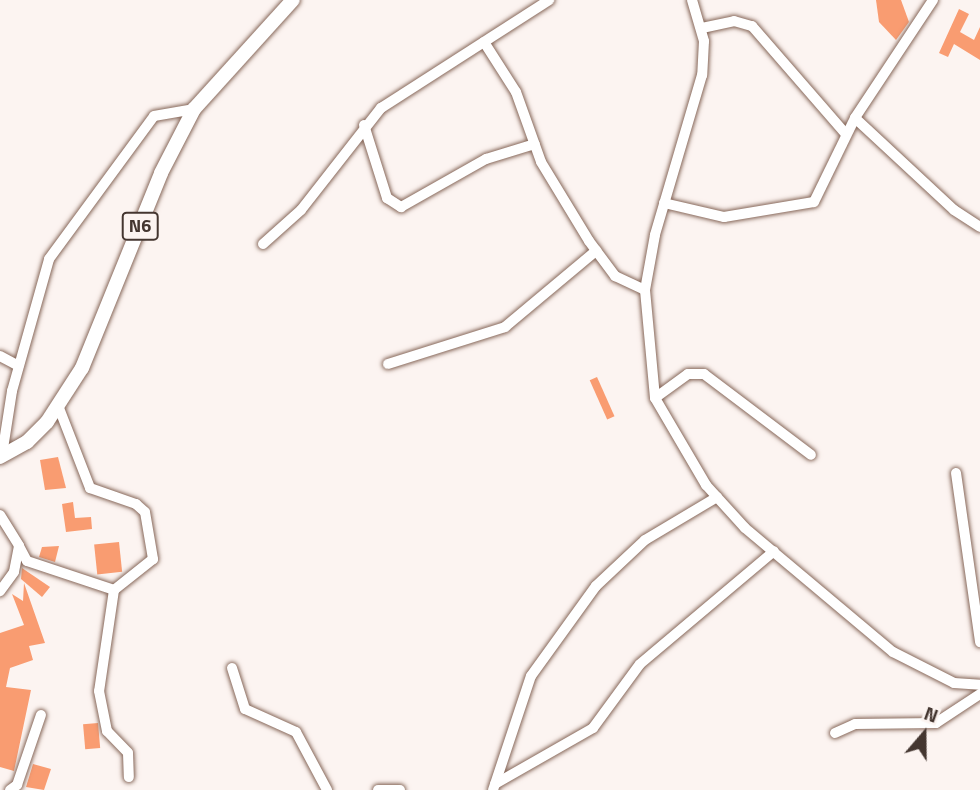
<!DOCTYPE html>
<html>
<head>
<meta charset="utf-8">
<style>
	body { margin:0 }
	#map { position:relative; width:980px; height:790px; overflow:hidden; background:#fcf4f1; font-family:"Titillium Web",sans-serif }
	div>[style] { position:absolute }
	[style*='--x'] { left:calc(var(--x)*1px); top:calc(var(--y)*1px); width:calc(var(--w)*1px); rotate:calc(var(--a)*1deg) }
	.building>* { inset:0; background:#f99c71; transform-origin:0 0 }
	.roads { filter:drop-shadow(0 0 2px #87685a) drop-shadow(0 0 2px #87685a) }
	.minor>* { height:10px; margin:-5px; padding:0 5px; transform-origin:5px; border-radius:5px; background:#fff }
	.highway>* { height:14px; margin:-7px; padding:0 7px; transform-origin:7px; border-radius:7px; background:#fff }
	span { translate:-50% -50%; white-space:nowrap; text-align:center; line-height:1.15; -webkit-text-stroke:6px #fcf4f1; paint-order:stroke }
	.shield-label span { padding:2px 5px; background:#fcf4f1; border:2px solid; border-radius:5px; -webkit-text-stroke-width:0 }
	.shield-label { font-size:18px; color:#443630; font-weight:700 }
	.north { position:absolute; left:889px; top:699px; width:70px; height:70px; -webkit-text-stroke:5px #fcf4f1; paint-order:stroke; rotate:20deg; font-size:19px; font-weight:700; line-height:28px; text-align:center; color:#443630 }
	.north::after { content:''; display:block; margin:auto; width:24px; height:32px; background:#443630; clip-path:polygon(50% 0,100% 100%,50% 72%,0 100%) }
</style>
</head>
<body>
<div id="map">
	<div class="building">
		<i style="clip-path:polygon(876px 0,901px 0,909px 22px,896px 40px,879px 22px)"></i>
		<i style="clip-path:polygon(959px 9px,969px 14px,960px 32px,974px 40px,980px 27px,980px 60px,954px 44px,948px 57px,939px 53px)"></i>
		<i style="left:597px;top:377px;width:43px;height:8px;rotate:66deg"></i>
		<i style="clip-path:polygon(58px 457px,66px 488px,45px 490px,40px 460px)"></i>
		<i style="clip-path:polygon(73px 502px,75px 518px,91px 517px,92px 529px,66px 532px,62px 504px)"></i>
		<i style="left:119px;top:542px;width:30px;height:25px;rotate:84deg"></i>
		<i style="clip-path:polygon(59px 546px,55px 562px,39px 557px,42px 547px)"></i>
		<i style="clip-path:polygon(22px 568px,50px 587px,42px 597px,21px 579px)"></i>
		<i style="clip-path:polygon(24px 583px,45px 643px,29px 646px,33px 660px,10px 668px,6px 687px,31px 690px,14px 771px,0 767px,0 633px,24px 625px,12px 594px,23px 601px)"></i>
		<i style="left:98px;top:723px;width:25px;height:15px;rotate:85deg"></i>
		<i style="clip-path:polygon(33px 764px,51px 769px,44px 790px,26px 787px)"></i>
	</div>
	<div class="roads">
		<div class="minor">
			<i style="--x:692;--y:0;--w:43;--a:73.7"></i>
			<i style="--x:704;--y:41;--w:34;--a:93"></i>
			<i style="--x:702;--y:75;--w:167;--a:106.4"></i>
			<i style="--x:655;--y:235;--w:56;--a:100.3"></i>
			<i style="--x:645;--y:290;--w:108;--a:84.7"></i>
			<i style="--x:655;--y:398;--w:101;--a:59.6"></i>
			<i style="--x:706;--y:485;--w:58;--a:47.8"></i>
			<i style="--x:745;--y:528;--w:193;--a:40"></i>
			<i style="--x:893;--y:652;--w:68;--a:26.9"></i>
			<i style="--x:954;--y:683;--w:26;--a:4"></i>
			<i style="--x:933;--y:0;--w:141;--a:123.5"></i>
			<i style="--x:855;--y:118;--w:135;--a:42.9"></i>
			<i style="--x:954;--y:210;--w:31;--a:33"></i>
			<i style="--x:702;--y:28;--w:33;--a:-12"></i>
			<i style="--x:734;--y:21;--w:19;--a:16"></i>
			<i style="--x:752;--y:26;--w:142;--a:49"></i>
			<i style="--x:484;--y:42;--w:59;--a:57.4"></i>
			<i style="--x:516;--y:92;--w:74;--a:70.3"></i>
			<i style="--x:541;--y:162;--w:92;--a:58.7"></i>
			<i style="--x:589;--y:241;--w:44;--a:53.4"></i>
			<i style="--x:615;--y:276;--w:33;--a:25"></i>
			<i style="--x:364;--y:125;--w:77;--a:72.5"></i>
			<i style="--x:387;--y:198;--w:17;--a:33"></i>
			<i style="--x:401;--y:207;--w:98;--a:-29.5"></i>
			<i style="--x:486;--y:159;--w:51;--a:-17"></i>
			<i style="--x:664;--y:203;--w:62;--a:13.1"></i>
			<i style="--x:724;--y:217;--w:91;--a:-9.5"></i>
			<i style="--x:814;--y:202;--w:93;--a:-64"></i>
			<i style="--x:263;--y:244;--w:51;--a:-41.8"></i>
			<i style="--x:301;--y:210;--w:130;--a:-51.9"></i>
			<i style="--x:381;--y:108;--w:200;--a:-32.7"></i>
			<i style="--x:0;--y:356;--w:21;--a:28"></i>
			<i style="--x:388;--y:364;--w:123;--a:-17.5"></i>
			<i style="--x:505;--y:327;--w:119;--a:-39.9"></i>
			<i style="--x:655;--y:398;--w:41;--a:-36"></i>
			<i style="--x:688;--y:374;--w:16;--a:0"></i>
			<i style="--x:704;--y:374;--w:134;--a:37.1"></i>
			<i style="--x:59;--y:408;--w:86;--a:68.8"></i>
			<i style="--x:90;--y:488;--w:49;--a:19.2"></i>
			<i style="--x:136;--y:504;--w:12;--a:42"></i>
			<i style="--x:145;--y:512;--w:48;--a:80.3"></i>
			<i style="--x:153;--y:559;--w:50;--a:141.5"></i>
			<i style="--x:2;--y:455;--w:65;--a:-81.1"></i>
			<i style="--x:12;--y:391;--w:137;--a:-74.3"></i>
			<i style="--x:49;--y:259;--w:177;--a:-53.7"></i>
			<i style="--x:154;--y:116;--w:41;--a:-9.9"></i>
			<i style="--x:956;--y:473;--w:171;--a:81.9"></i>
			<i style="--x:0;--y:515;--w:36;--a:58"></i>
			<i style="--x:19;--y:546;--w:26;--a:101"></i>
			<i style="--x:14;--y:572;--w:24;--a:126"></i>
			<i style="--x:19;--y:546;--w:17;--a:62"></i>
			<i style="--x:27;--y:561;--w:92;--a:18.4"></i>
			<i style="--x:114;--y:590;--w:102;--a:98.4"></i>
			<i style="--x:99;--y:691;--w:41;--a:78.7"></i>
			<i style="--x:107;--y:731;--w:30;--a:46"></i>
			<i style="--x:128;--y:753;--w:24;--a:88"></i>
			<i style="--x:232;--y:668;--w:43;--a:72.4"></i>
			<i style="--x:245;--y:709;--w:56;--a:24.3"></i>
			<i style="--x:296;--y:732;--w:66;--a:61.9"></i>
			<i style="--x:835;--y:733;--w:22;--a:-24"></i>
			<i style="--x:855;--y:724;--w:81;--a:-0.7"></i>
			<i style="--x:936;--y:723;--w:53;--a:-33.4"></i>
			<i style="--x:495;--y:784;--w:113;--a:-29.7"></i>
			<i style="--x:593;--y:728;--w:79;--a:-53.7"></i>
			<i style="--x:640;--y:664;--w:175;--a:-40.1"></i>
			<i style="--x:10;--y:790;--w:9;--a:-36"></i>
			<i style="--x:17;--y:785;--w:74;--a:-71.1"></i>
			<i style="--x:378;--y:790;--w:22;--a:0"></i>
			<i style="--x:493;--y:790;--w:120;--a:-71.6"></i>
			<i style="--x:531;--y:676;--w:111;--a:-54.2"></i>
			<i style="--x:596;--y:586;--w:67;--a:-43.2"></i>
			<i style="--x:645;--y:540;--w:84;--a:-30.8"></i>
		</div>
		<div class="highway">
			<i style="--x:0;--y:457;--w:31;--a:-29"></i>
			<i style="--x:27;--y:442;--w:28;--a:-45"></i>
			<i style="--x:47;--y:422;--w:64;--a:-57.1"></i>
			<i style="--x:82;--y:368;--w:210;--a:-67.9"></i>
			<i style="--x:161;--y:173;--w:72;--a:-62.7"></i>
			<i style="--x:194;--y:109;--w:147;--a:-47.8"></i>
		</div>
	</div>
	<div class="shield-label">
		<span style="left:140px;top:226px">N6</span>
	</div>
	<div class="north">N</div>
</div>
</body>
</html>
